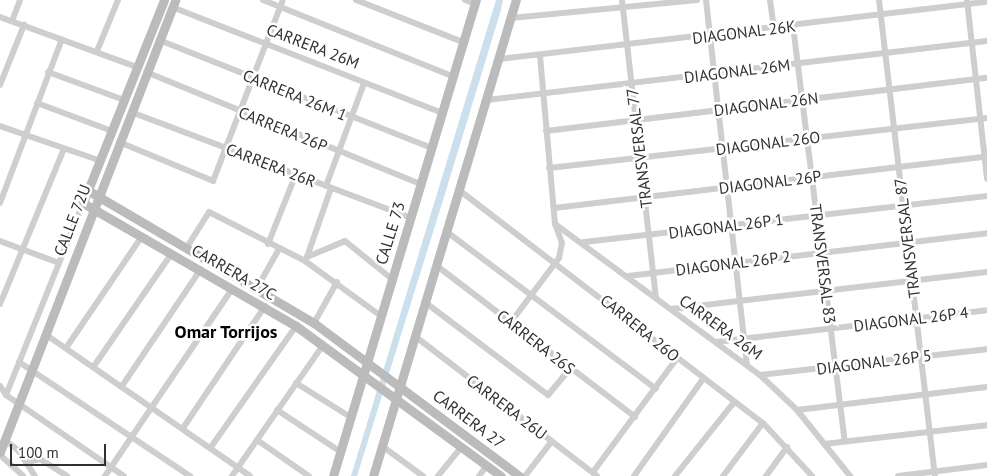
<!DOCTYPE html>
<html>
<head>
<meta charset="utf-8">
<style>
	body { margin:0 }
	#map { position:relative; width:987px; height:476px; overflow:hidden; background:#fff; font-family:"PT Sans",sans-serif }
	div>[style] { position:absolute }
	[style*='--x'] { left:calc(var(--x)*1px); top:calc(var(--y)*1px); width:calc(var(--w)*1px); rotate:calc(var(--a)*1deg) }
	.water>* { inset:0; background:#ccdfed }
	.street>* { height:6px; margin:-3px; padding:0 3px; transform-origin:3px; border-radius:3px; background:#cecece }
	.secondary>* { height:9px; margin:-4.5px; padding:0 4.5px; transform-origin:4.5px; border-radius:4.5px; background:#bbb }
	span { translate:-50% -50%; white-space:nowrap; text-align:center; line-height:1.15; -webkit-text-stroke:5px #fff; paint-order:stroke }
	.street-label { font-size:16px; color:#313131 }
	.neighbourhood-label { font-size:18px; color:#000; font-weight:700 }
	.scale { position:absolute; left:10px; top:444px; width:96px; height:22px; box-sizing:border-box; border:2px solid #313131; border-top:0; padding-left:6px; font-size:15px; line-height:18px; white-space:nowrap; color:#313131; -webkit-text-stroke:4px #fff; paint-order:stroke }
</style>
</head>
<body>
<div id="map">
	<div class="water">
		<i style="clip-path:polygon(496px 0,503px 0,501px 10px,444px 197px,357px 476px,351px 476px)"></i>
	</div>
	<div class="street">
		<i style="--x:263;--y:0;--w:207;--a:21.9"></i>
		<i style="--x:356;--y:0;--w:117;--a:21.5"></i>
		<i style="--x:465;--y:0;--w:12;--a:20"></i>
		<i style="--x:622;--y:0;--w:299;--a:83.5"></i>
		<i style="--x:706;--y:0;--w:366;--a:83.6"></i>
		<i style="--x:770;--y:0;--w:28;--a:82"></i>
		<i style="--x:879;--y:0;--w:479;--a:83.3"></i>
		<i style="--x:967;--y:0;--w:180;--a:83.6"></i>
		<i style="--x:172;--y:7;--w:291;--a:21.4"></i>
		<i style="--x:0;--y:17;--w:146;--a:20.1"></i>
		<i style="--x:511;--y:18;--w:187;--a:-5.5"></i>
		<i style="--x:12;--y:21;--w:22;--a:-69"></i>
		<i style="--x:793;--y:26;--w:418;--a:82.9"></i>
		<i style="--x:159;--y:40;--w:294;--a:21.6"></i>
		<i style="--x:97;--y:51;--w:55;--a:-67.6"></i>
		<i style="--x:500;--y:59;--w:490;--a:-6.7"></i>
		<i style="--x:48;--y:72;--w:81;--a:20.2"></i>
		<i style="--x:146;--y:72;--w:297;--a:22.2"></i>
		<i style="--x:0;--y:85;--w:65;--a:-68.2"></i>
		<i style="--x:487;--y:100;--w:503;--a:-6.73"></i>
		<i style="--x:37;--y:103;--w:80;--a:20.5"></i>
		<i style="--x:131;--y:112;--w:299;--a:20.7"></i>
		<i style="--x:0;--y:126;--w:107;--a:19.1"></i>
		<i style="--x:546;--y:131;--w:444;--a:-6.9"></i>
		<i style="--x:119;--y:142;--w:102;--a:22.5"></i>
		<i style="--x:213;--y:181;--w:194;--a:-68.9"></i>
		<i style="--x:549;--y:168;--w:441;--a:-6.5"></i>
		<i style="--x:326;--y:186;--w:110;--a:-69.7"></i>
		<i style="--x:459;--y:190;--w:383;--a:37.5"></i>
		<i style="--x:763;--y:423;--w:72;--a:47.2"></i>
		<i style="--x:0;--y:203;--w:175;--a:-69.3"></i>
		<i style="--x:554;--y:208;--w:436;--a:-6.8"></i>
		<i style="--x:555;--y:224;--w:255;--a:36.4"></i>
		<i style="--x:760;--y:375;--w:51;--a:43.4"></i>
		<i style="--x:797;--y:410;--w:85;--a:51.2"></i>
		<i style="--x:447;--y:232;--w:261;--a:36.9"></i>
		<i style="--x:0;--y:241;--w:63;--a:20.4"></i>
		<i style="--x:584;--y:242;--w:406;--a:-6.5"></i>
		<i style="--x:268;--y:244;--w:75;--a:-68.2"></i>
		<i style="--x:187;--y:247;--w:41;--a:-57.8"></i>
		<i style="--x:209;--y:212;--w:108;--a:27"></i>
		<i style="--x:305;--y:261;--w:94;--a:35.9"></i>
		<i style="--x:307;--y:257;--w:41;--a:-22.8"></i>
		<i style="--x:345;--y:241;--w:60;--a:39"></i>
		<i style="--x:307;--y:257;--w:73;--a:-70.8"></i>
		<i style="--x:437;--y:266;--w:249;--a:37.3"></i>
		<i style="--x:628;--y:276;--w:362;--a:-6.8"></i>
		<i style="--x:257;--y:288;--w:45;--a:-60.6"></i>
		<i style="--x:426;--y:303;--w:153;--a:37"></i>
		<i style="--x:548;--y:395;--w:34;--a:-50"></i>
		<i style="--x:0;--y:304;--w:168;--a:-67.6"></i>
		<i style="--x:671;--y:309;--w:318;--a:-6.7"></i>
		<i style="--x:511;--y:322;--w:80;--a:-53.1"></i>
		<i style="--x:559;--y:258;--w:15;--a:-79"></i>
		<i style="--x:562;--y:243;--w:20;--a:-110"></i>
		<i style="--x:555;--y:224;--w:170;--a:-95.1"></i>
		<i style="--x:314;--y:323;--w:47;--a:-60.7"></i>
		<i style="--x:45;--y:334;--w:249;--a:34.7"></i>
		<i style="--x:416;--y:337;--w:228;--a:37.5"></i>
		<i style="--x:716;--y:342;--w:273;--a:-6.7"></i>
		<i style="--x:66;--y:348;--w:135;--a:-55.8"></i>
		<i style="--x:19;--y:362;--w:206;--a:33.7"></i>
		<i style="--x:94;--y:366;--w:137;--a:-55.4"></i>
		<i style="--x:760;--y:375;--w:228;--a:-6.5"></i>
		<i style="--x:296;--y:383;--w:66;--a:32"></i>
		<i style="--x:0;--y:386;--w:11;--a:56"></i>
		<i style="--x:6;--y:395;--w:143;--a:34.5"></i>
		<i style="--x:122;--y:386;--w:141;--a:-56"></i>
		<i style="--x:6;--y:395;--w:207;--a:-68.1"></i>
		<i style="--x:277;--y:410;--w:77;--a:33.3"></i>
		<i style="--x:797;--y:410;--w:191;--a:-6.9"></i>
		<i style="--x:183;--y:428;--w:147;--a:-56.1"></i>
		<i style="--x:5;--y:440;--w:16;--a:38"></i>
		<i style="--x:18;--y:450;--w:31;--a:57"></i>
		<i style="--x:257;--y:440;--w:63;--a:34.7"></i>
		<i style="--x:824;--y:444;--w:164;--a:-6.6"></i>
		<i style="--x:382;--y:446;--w:51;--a:36.2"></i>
		<i style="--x:211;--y:447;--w:148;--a:-54.9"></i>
		<i style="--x:0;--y:455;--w:31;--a:42"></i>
		<i style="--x:28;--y:462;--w:12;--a:-14"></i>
		<i style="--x:40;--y:459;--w:32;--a:32"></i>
		<i style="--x:593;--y:472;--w:142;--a:-53.6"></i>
		<i style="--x:105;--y:476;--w:227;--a:-55.8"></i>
		<i style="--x:232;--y:476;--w:160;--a:-55.2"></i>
		<i style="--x:438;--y:476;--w:38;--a:-51"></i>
		<i style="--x:479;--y:476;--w:14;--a:-54"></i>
		<i style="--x:525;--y:476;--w:44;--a:-52.4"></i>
		<i style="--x:634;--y:476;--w:119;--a:-54.6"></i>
		<i style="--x:675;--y:476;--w:95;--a:-51.4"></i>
		<i style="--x:723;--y:476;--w:66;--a:-53"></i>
		<i style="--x:766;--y:476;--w:36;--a:-54"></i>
		<i style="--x:898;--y:476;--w:90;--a:-7"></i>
	</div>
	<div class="secondary">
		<i style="--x:164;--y:0;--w:219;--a:111.8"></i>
		<i style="--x:83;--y:203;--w:246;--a:30"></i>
		<i style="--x:296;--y:326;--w:254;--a:36.2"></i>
		<i style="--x:89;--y:191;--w:261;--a:30.4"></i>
		<i style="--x:314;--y:323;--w:256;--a:36.7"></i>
		<i style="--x:0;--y:452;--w:485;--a:-68.8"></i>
		<i style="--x:333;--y:476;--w:497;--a:-73.3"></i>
		<i style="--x:373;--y:476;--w:497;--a:-73.3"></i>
	</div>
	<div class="street-label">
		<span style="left:744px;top:32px;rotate:-7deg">DIAGONAL 26K</span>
		<span style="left:313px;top:46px;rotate:21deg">CARRERA 26M</span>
		<span style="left:737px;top:71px;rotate:-7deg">DIAGONAL 26M</span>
		<span style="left:295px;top:95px;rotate:22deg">CARRERA 26M 1</span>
		<span style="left:766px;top:104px;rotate:-7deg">DIAGONAL 26N</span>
		<span style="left:283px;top:129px;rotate:22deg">CARRERA 26P</span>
		<span style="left:768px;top:143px;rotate:-7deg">DIAGONAL 26O</span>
		<span style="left:639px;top:148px;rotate:-97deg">TRANSVERSAL 77</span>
		<span style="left:271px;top:165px;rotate:21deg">CARRERA 26R</span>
		<span style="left:770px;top:182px;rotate:-7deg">DIAGONAL 26P</span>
		<span style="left:72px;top:220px;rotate:-69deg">CALLE 72U</span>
		<span style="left:726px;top:226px;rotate:-7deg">DIAGONAL 26P 1</span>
		<span style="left:390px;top:233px;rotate:-73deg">CALLE 73</span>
		<span style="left:907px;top:238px;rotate:-97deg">TRANSVERSAL 87</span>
		<span style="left:733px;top:263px;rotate:-7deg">DIAGONAL 26P 2</span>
		<span style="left:823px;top:264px;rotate:83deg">TRANSVERSAL 83</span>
		<span style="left:234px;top:272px;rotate:30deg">CARRERA 27C</span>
		<span style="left:911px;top:319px;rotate:-7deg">DIAGONAL 26P 4</span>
		<span style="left:721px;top:327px;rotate:36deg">CARRERA 26M</span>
		<span style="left:640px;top:328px;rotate:39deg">CARRERA 26O</span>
		<span style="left:536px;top:342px;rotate:38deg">CARRERA 26S</span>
		<span style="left:874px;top:362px;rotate:-7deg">DIAGONAL 26P 5</span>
		<span style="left:507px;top:407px;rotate:37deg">CARRERA 26U</span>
		<span style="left:469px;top:419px;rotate:37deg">CARRERA 27</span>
	</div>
	<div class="neighbourhood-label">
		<span style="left:226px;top:332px">Omar Torrijos</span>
	</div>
	<div class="scale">100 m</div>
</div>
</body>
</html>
